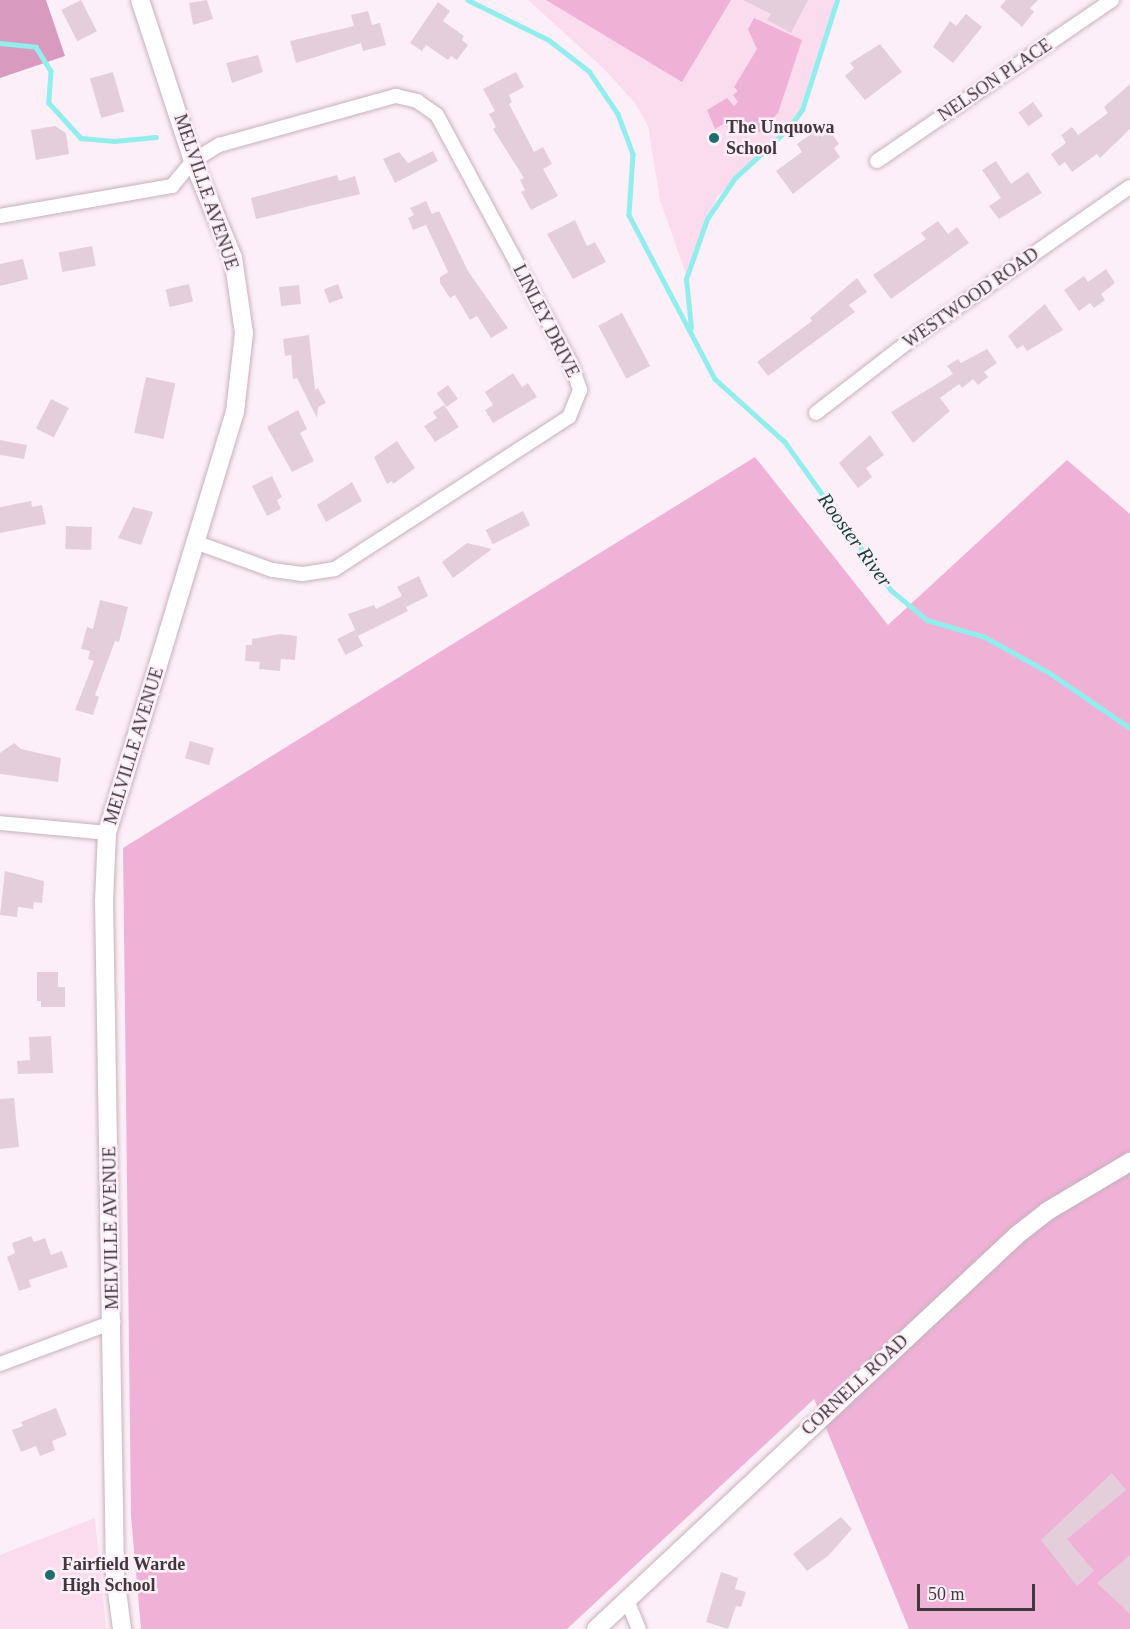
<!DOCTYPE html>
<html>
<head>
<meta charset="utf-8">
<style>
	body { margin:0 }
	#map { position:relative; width:1130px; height:1629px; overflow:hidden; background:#fdeff7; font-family:"Times New Roman",serif }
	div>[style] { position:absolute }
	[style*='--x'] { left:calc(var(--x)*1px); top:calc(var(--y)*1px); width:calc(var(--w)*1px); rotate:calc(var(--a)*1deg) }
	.built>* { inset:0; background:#fbdcee }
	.green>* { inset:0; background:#efb2d6 }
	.forest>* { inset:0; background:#d99abf }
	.stream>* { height:4.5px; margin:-2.25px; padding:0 2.25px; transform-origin:2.25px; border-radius:2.25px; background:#91eeec }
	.building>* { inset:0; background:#e5cedb; transform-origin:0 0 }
	.roads { filter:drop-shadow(0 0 2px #c7b1bd) drop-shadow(0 0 2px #c7b1bd) }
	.minor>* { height:14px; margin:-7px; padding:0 7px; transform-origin:7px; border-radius:7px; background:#fff }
	.tertiary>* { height:18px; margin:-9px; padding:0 9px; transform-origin:9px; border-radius:9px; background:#fff }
	.dots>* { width:16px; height:16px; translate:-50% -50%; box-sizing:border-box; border:3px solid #fdeff7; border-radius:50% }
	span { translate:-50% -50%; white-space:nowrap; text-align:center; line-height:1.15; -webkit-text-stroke:5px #fdeff7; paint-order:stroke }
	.street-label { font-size:18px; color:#41383d }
	.poi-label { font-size:18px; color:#41383d; font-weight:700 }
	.left { translate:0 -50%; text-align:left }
	.water-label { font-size:20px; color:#164141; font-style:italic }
	.scale { position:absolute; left:917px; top:1584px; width:118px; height:27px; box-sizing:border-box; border:3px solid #41383d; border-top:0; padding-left:8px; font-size:18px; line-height:21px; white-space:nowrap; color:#41383d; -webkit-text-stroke:4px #fdeff7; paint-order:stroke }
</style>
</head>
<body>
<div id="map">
	<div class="built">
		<i style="clip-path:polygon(528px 0,836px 0,800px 109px,787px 128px,717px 197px,686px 274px,660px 200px,648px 126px,635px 103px,604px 69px)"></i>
		<i style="clip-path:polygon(95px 1518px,106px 1629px,0 1629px,0 1555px)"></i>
	</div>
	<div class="green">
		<i style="clip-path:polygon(546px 0,731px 0,682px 82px)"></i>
		<i style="clip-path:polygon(754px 18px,802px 40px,778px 113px,760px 133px,741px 120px,730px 130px,725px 123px,715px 129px,707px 110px,727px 98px,734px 106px,738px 102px,733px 95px,738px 91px,734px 87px,757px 49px,748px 29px)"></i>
		<i style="clip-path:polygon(755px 457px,888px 625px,1067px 460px,1130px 514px,1130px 1629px,909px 1629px,814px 1399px,567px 1629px,141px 1629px,131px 1516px,123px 848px)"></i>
	</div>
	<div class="forest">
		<i style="clip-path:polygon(0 0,46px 0,65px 56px,0 78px)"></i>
	</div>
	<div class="stream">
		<i style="--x:468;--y:0;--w:90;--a:26.3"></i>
		<i style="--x:549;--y:40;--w:51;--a:37.8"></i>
		<i style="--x:589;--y:71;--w:52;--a:56"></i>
		<i style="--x:618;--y:114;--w:43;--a:69.4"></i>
		<i style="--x:633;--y:154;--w:61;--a:93.8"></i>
		<i style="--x:629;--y:215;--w:185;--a:62.3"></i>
		<i style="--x:715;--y:379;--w:94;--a:42"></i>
		<i style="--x:785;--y:442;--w:182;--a:54.4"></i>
		<i style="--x:891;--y:590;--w:47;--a:39.8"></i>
		<i style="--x:927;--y:620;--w:60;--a:16.3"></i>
		<i style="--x:985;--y:637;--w:74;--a:29"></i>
		<i style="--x:1050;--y:673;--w:97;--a:34.5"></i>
		<i style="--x:0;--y:43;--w:36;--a:6"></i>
		<i style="--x:36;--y:47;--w:28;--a:58"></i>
		<i style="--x:51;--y:71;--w:32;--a:94"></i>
		<i style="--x:49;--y:103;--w:47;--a:47.6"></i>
		<i style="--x:81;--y:138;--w:33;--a:5"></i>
		<i style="--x:114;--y:141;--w:42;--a:-5.4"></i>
		<i style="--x:691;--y:328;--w:49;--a:-95.8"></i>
		<i style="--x:686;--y:279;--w:64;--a:-70.7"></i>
		<i style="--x:707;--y:219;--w:50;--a:-55.7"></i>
		<i style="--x:735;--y:178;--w:72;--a:-42.8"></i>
		<i style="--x:788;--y:129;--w:24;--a:-54"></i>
		<i style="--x:802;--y:110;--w:115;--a:-72.3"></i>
	</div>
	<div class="building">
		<i style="left:81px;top:0;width:35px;height:22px;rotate:63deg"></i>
		<i style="clip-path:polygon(207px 0,213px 19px,193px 25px,189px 3px)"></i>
		<i style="clip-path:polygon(743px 0,808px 0,791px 33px,767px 20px,771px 14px)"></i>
		<i style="clip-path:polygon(1006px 0,1038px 0,1030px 8px,1034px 12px,1022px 27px,1000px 7px)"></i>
		<i style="clip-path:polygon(438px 2px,450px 11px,443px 21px,464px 36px,462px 40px,468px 45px,457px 60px,451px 56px,448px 60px,426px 45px,422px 51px,410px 43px)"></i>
		<i style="clip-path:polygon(368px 11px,372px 25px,380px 23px,386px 45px,363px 51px,361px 43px,296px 63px,290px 41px,354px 26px,351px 15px)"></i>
		<i style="clip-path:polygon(966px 14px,982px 27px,953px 63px,933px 47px,950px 21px,956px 26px)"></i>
		<i style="clip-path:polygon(880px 44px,902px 72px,865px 100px,845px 76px,854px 68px,850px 63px)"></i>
		<i style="clip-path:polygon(258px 55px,263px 72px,232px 83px,226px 63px)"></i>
		<i style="left:113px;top:72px;width:41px;height:24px;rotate:74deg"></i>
		<i style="clip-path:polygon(516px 72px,524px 87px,509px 95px,512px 102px,509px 104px,534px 152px,543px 147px,552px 164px,543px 169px,558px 196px,531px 210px,521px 192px,525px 190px,520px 180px,524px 178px,493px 129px,496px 127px,489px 114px,495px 111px,483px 89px)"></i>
		<i style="clip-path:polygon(1130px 84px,1130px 129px,1100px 158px,1097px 154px,1072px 172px,1065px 162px,1059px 166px,1051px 154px,1066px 143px,1061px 135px,1072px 127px,1078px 135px,1108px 113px,1104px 107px)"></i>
		<i style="left:1033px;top:102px;width:17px;height:18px;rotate:54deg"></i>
		<i style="clip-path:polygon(55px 126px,66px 133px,69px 154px,36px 160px,31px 130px)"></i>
		<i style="clip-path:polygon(819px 128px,824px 135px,830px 131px,839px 144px,834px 148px,840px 157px,793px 194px,776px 171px,802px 152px,797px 144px)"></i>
		<i style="clip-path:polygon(433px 151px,438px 161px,395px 183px,383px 159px,399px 152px,408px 163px)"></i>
		<i style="clip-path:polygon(996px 161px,1011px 184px,1028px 172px,1042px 193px,999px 219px,989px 206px,1001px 198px,982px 170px)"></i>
		<i style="clip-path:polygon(337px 175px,339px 181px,355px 176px,360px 194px,256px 219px,251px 198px)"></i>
		<i style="clip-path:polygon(426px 201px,432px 214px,439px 211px,468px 271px,508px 328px,491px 338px,477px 316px,470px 320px,455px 295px,450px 298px,440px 283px,440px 277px,448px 272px,426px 225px,413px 230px,408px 218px,414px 215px,410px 208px)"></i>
		<i style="clip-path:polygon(575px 220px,587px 246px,595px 242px,606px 262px,573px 279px,547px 234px)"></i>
		<i style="clip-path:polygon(938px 221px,948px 234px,957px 227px,969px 243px,891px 299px,873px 275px,926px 239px,921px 233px)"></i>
		<i style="left:92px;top:246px;width:20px;height:34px;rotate:79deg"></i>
		<i style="clip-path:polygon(23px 259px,28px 279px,0 286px,0 264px)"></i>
		<i style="clip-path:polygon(1106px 269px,1115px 283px,1101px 294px,1105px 300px,1094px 308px,1090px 303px,1079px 311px,1064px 290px,1084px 276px,1088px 282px)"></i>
		<i style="clip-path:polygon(857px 278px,867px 292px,849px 305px,855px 312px,768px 376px,757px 362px,812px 321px,810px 318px)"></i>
		<i style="left:189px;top:284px;width:18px;height:24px;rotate:77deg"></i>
		<i style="left:338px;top:284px;width:15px;height:15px;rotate:70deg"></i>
		<i style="left:299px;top:285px;width:19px;height:20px;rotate:84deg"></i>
		<i style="clip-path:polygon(1045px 304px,1063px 330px,1027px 351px,1023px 345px,1017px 349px,1008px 336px)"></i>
		<i style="left:622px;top:313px;width:60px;height:27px;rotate:62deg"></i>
		<i style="clip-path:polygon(309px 335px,315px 390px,318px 388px,326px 403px,318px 407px,317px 418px,297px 378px,293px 379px,291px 355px,285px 356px,283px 339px)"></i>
		<i style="clip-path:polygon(987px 349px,997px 363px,984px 372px,988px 377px,978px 385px,973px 379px,962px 388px,959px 384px,940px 398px,950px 411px,913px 443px,891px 412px,953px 374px,947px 366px,958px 359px,961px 363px)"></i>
		<i style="clip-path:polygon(513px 373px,522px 387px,528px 383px,537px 397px,493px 423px,485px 410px,493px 405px,485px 392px)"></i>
		<i style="left:146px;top:377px;width:30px;height:57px;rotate:12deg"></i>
		<i style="left:448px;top:385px;width:17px;height:14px;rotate:54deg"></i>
		<i style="left:51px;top:399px;width:20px;height:33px;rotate:27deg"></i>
		<i style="clip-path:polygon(444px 405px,459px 427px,435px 442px,424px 426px,437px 418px,433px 412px)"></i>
		<i style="clip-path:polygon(298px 410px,307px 429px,300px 433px,314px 461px,292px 472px,267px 427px)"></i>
		<i style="clip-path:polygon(870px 435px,884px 455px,866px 468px,872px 477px,858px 488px,839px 463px)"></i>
		<i style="clip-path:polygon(0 440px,27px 445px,24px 459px,0 455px)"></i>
		<i style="clip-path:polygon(397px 441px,415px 468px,393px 484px,392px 481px,387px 484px,374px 457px)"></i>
		<i style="clip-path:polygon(272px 476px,282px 497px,277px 500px,281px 509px,267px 516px,252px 486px)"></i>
		<i style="clip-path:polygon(352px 482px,362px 501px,326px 522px,317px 505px)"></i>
		<i style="clip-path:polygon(31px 501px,32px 507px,42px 505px,46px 524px,0 533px,0 507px)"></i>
		<i style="clip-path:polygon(133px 507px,153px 512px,141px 545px,118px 538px)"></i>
		<i style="left:523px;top:511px;width:16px;height:42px;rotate:63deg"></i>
		<i style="left:66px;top:526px;width:26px;height:23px;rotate:2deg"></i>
		<i style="clip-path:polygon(467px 543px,492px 549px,453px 578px,442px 562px)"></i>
		<i style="clip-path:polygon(419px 576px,428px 596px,406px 607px,408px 611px,358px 636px,348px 614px,374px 605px,376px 609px,402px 596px,397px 587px)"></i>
		<i style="clip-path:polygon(100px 600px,128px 607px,119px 642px,115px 641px,95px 695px,99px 697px,93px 715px,75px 710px,94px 661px,88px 659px,90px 651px,81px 649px,87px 627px,93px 629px)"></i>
		<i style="left:355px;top:630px;width:18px;height:20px;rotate:63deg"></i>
		<i style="clip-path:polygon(280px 634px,297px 636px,295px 660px,281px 659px,280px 671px,259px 669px,260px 662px,245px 661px,246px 645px,252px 645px,252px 639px)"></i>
		<i style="left:190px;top:741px;width:25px;height:18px;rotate:16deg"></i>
		<i style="clip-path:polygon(14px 743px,21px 749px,61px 758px,58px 782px,0 774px,0 753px)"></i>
		<i style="clip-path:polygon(5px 871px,44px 881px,42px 903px,34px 902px,33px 909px,18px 907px,17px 917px,0 915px)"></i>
		<i style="clip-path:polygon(37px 972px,58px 972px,58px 987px,65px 987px,65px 1007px,41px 1007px,41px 1001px,37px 1001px)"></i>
		<i style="clip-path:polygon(51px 1036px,53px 1073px,18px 1074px,17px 1061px,30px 1060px,29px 1037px)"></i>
		<i style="clip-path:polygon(14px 1098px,19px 1147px,0 1149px,0 1099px)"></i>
		<i style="clip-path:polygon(31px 1236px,34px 1242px,45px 1238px,51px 1255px,62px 1251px,68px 1267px,29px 1280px,31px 1287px,19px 1291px,7px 1257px,15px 1253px,12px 1243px)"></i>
		<i style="clip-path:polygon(56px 1408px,67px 1435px,52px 1441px,55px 1450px,40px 1456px,36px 1446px,21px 1452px,12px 1430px,23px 1426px,21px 1422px)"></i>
		<i style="clip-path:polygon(1112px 1473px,1126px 1490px,1067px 1539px,1094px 1571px,1077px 1586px,1041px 1540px)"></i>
		<i style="clip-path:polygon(841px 1517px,852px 1529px,828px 1556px,807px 1571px,793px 1554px)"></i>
		<i style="clip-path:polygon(1130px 1555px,1130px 1614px,1097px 1583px)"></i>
		<i style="clip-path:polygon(721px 1572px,738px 1578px,735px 1589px,746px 1592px,741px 1607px,736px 1606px,728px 1629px,706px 1622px)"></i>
	</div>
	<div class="roads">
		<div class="minor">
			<i style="--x:877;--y:161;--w:285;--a:-34.4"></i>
			<i style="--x:0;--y:216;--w:175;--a:-9.9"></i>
			<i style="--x:172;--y:186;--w:33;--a:-50"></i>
			<i style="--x:193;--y:161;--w:31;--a:-32"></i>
			<i style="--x:219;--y:145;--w:184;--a:-15.5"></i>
			<i style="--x:396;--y:96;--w:22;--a:13"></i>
			<i style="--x:417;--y:101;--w:24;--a:35"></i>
			<i style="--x:437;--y:115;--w:281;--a:61.7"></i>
			<i style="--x:570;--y:362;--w:30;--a:70"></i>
			<i style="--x:580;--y:390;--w:29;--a:112"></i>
			<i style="--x:569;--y:417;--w:279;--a:147"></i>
			<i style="--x:335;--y:569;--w:33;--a:171"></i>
			<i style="--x:302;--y:574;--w:30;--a:-172"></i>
			<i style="--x:272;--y:570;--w:79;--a:-160"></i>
			<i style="--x:816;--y:413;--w:118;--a:-37.7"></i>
			<i style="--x:909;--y:341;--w:269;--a:-34.9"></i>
			<i style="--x:0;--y:823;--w:107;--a:5.3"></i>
			<i style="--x:0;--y:1364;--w:121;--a:-20.4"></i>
			<i style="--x:627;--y:1600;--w:31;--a:68"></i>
		</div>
		<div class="tertiary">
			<i style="--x:122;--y:1629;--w:54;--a:-97.4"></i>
			<i style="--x:115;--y:1575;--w:122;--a:-90.9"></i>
			<i style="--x:113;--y:1453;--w:552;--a:-90.93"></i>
			<i style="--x:104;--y:901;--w:68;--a:-87.5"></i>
			<i style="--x:107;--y:833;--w:440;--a:-73.1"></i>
			<i style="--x:235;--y:412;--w:80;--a:-83.5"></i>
			<i style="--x:244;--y:333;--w:76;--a:-98.3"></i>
			<i style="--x:233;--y:258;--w:105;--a:-112.4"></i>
			<i style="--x:193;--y:161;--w:169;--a:-108.2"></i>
			<i style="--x:596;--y:1629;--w:577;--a:-43.1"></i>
			<i style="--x:1017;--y:1235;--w:37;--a:-38"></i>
			<i style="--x:1046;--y:1212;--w:98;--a:-30.8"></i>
		</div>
	</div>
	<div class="dots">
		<i style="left:714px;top:138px;background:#216d6c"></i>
		<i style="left:50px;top:1575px;background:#216d6c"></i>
	</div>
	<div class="street-label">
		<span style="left:995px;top:80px;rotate:-34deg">NELSON PLACE</span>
		<span style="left:206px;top:192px;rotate:71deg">MELVILLE AVENUE</span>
		<span style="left:971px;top:298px;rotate:-35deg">WESTWOOD ROAD</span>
		<span style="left:546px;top:321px;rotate:63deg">LINLEY DRIVE</span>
		<span style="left:134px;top:746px;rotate:-73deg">MELVILLE AVENUE</span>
		<span style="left:111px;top:1228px;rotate:-91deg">MELVILLE AVENUE</span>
		<span style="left:855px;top:1385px;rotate:-43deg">CORNELL ROAD</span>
	</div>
	<div class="poi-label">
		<span class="left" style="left:726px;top:138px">The Unquowa<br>School</span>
		<span class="left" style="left:62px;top:1575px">Fairfield Warde<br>High School</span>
	</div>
	<div class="water-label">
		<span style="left:855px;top:540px;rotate:54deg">Rooster River</span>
	</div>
	<div class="scale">50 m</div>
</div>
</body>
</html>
